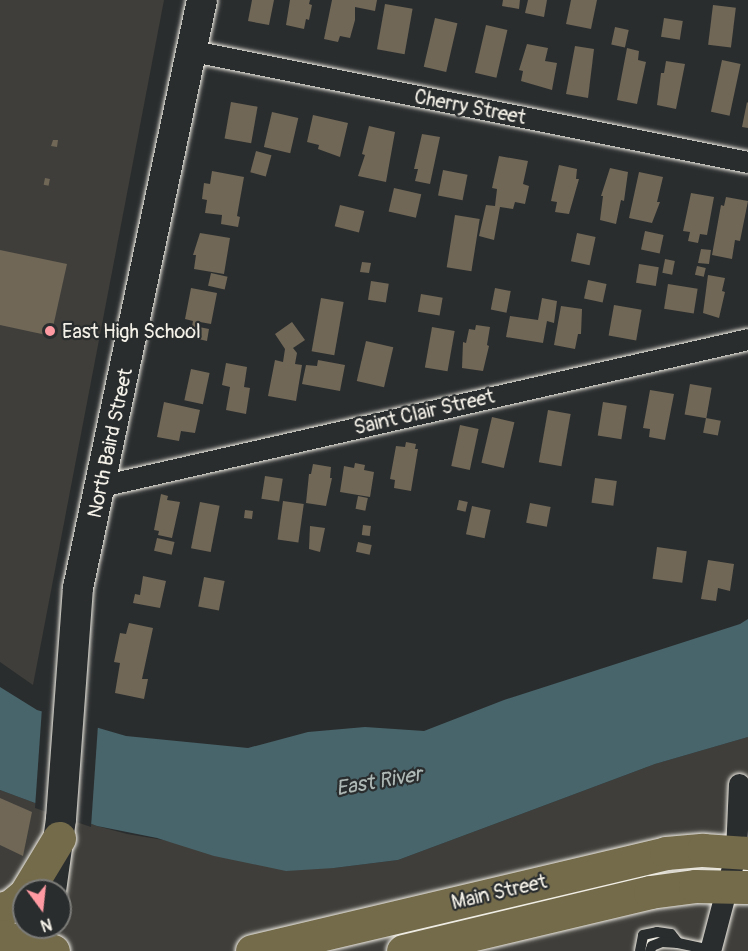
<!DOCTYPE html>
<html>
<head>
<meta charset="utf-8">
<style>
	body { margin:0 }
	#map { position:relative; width:748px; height:951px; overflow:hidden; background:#2a2d2e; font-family:Pangolin,sans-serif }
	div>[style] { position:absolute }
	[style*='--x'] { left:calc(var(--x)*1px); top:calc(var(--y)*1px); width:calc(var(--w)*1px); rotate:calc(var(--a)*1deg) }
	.built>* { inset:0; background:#3f3e3a }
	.water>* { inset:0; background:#48656b }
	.pier>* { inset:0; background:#2a2d2e }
	.building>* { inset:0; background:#706757; transform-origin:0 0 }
	.roads { filter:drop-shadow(0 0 2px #f4f1e8) drop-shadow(0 0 2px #f4f1e8) }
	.lane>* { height:10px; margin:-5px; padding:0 5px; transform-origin:5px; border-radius:5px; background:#2a2d2e }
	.street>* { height:21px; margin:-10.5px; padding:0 10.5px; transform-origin:10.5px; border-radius:10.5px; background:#2a2d2e }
	.secondary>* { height:30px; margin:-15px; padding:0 15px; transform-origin:15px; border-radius:15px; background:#2a2d2e }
	.primary>* { height:33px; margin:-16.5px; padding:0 16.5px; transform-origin:16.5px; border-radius:16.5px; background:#746b4b }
	.dots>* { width:16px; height:16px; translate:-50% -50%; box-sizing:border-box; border:3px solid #2a2d2e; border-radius:50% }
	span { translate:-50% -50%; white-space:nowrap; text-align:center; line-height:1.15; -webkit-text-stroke:4.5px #2a2d2e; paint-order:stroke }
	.street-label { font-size:20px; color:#f4f1e8 }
	.poi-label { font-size:20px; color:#f4f1e8 }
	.left { translate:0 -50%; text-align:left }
	.water-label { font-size:21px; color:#afb9b6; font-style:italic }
	.north { position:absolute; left:12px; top:879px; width:60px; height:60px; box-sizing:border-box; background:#2a2d2e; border:2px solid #7b7b78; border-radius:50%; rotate:165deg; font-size:16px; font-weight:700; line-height:24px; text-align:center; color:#f4f1e8 }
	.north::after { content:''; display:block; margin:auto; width:21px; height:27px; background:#ff9aa2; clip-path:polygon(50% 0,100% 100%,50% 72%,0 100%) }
</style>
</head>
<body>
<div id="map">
	<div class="built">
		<i style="clip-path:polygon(0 0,164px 0,33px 685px,0 662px)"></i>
		<i style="clip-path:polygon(evenodd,748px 737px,748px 951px,0 951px,0 790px,97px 826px,127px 834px,334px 868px,398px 860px,655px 764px,748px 737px,24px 891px,60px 891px,60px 927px,24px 927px,24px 891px)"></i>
	</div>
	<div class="water">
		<i style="clip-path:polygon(748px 619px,748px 737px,655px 764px,398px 860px,334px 868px,286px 871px,214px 856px,157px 838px,97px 826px,0 790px,0 687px,37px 710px,126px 736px,248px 748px,308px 732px,365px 727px,424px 731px,504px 700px,740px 624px)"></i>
	</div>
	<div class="pier">
		<i style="clip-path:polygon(42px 708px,98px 725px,91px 827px,35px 808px)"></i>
	</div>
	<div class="building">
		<i style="clip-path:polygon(252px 0,274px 0,269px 25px,248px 21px)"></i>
		<i style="clip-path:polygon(290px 0,310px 0,309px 4px,312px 5px,309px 20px,306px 19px,304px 29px,286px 25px)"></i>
		<i style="clip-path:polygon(332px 0,377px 0,375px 11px,355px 7px,355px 20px,350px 38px,340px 36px,338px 42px,324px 39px)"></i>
		<i style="clip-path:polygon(503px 0,520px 0,519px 9px,502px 6px)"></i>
		<i style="clip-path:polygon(528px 0,547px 0,544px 17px,525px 13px)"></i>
		<i style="clip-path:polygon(571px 0,597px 0,591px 29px,566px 24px)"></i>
		<i style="left:385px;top:4px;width:28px;height:46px;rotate:10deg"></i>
		<i style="left:713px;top:5px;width:23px;height:40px;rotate:7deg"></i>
		<i style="left:435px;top:18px;width:23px;height:50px;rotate:13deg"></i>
		<i style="left:664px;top:18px;width:19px;height:19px;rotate:9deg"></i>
		<i style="left:486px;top:25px;width:22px;height:49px;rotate:13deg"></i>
		<i style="left:615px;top:27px;width:14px;height:18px;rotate:12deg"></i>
		<i style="clip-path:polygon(527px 44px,548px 48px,545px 61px,557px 63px,552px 90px,521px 81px,523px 71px,519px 70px)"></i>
		<i style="clip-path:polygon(575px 46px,594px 49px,588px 98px,566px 94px)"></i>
		<i style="clip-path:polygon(627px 48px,639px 51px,638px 60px,646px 62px,637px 104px,617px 100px)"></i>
		<i style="left:722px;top:60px;width:19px;height:53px;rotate:12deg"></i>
		<i style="clip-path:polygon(666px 61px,685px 64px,676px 109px,657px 105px,661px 73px,664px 73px)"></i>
		<i style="left:231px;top:102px;width:27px;height:37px;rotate:10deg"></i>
		<i style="clip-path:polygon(747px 102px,748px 103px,748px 128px,742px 127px)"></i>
		<i style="left:272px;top:112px;width:27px;height:36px;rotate:13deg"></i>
		<i style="clip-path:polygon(313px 115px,348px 123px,340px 157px,318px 149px,319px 145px,307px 142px)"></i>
		<i style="clip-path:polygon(369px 126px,395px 132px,386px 182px,358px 176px,365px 155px,362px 154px)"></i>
		<i style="clip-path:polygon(422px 134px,440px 137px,430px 184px,415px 181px,418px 169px,414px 169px)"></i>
		<i style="clip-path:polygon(53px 140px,58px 140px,57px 147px,51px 146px)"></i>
		<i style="left:256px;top:151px;width:16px;height:22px;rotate:15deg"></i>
		<i style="clip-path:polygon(499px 156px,528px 161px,523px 184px,529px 186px,525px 204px,515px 202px,513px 209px,500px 207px,494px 240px,479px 236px,486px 205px,495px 206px,497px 189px,492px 188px)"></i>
		<i style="clip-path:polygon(559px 165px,577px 169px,576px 179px,579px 179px,569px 214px,555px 212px,557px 202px,551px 201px)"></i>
		<i style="clip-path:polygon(610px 168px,628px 172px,624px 201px,621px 200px,616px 224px,600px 220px,603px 196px,601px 196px)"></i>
		<i style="left:443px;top:170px;width:25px;height:26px;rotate:11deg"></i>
		<i style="clip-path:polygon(212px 171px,244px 177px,237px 216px,240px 217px,238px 227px,221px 224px,222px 215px,205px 213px,207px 200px,202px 199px,204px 183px,210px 184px)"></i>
		<i style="clip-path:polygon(639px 172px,663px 177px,657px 202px,660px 202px,652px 223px,629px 218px)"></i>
		<i style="left:45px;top:178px;width:5px;height:7px;rotate:11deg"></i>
		<i style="left:394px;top:188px;width:28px;height:24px;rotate:13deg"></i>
		<i style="clip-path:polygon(691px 193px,714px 197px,707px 235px,700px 234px,698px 243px,688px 241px,690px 232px,683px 231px)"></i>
		<i style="clip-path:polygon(726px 197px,748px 201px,740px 241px,735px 240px,732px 259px,712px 255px,721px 205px,724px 206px)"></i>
		<i style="left:340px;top:205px;width:25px;height:22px;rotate:14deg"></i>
		<i style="left:455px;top:215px;width:25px;height:53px;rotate:9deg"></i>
		<i style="left:645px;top:231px;width:19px;height:19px;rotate:12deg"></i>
		<i style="clip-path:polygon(200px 233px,230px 238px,224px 274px,194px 269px,196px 255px,193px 255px)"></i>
		<i style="left:577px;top:233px;width:19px;height:29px;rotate:12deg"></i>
		<i style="clip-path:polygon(701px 249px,711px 250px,709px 264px,698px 263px)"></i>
		<i style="clip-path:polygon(0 250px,67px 264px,51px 336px,0 325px)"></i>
		<i style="left:665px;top:259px;width:10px;height:14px;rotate:11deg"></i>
		<i style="clip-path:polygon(362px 262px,371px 263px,369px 273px,360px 272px)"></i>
		<i style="left:639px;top:264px;width:20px;height:19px;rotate:9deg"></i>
		<i style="left:697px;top:266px;width:9px;height:9px;rotate:13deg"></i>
		<i style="left:211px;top:273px;width:17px;height:13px;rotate:13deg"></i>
		<i style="clip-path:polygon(708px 275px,725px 278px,722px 291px,725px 292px,719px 318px,703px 313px)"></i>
		<i style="left:588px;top:280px;width:19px;height:19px;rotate:12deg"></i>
		<i style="left:371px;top:281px;width:18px;height:19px;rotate:9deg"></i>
		<i style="left:668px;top:284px;width:30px;height:25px;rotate:9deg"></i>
		<i style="clip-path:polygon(191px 288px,217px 293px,211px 324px,200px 322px,199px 327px,209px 329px,207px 341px,190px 337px,193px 321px,185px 319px)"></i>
		<i style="left:495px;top:288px;width:16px;height:22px;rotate:11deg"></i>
		<i style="left:421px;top:294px;width:22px;height:18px;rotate:10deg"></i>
		<i style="left:321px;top:298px;width:23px;height:54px;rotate:10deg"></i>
		<i style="clip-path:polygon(542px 298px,557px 301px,554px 323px,547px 321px,543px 343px,506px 337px,510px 316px,538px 320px)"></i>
		<i style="left:614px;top:305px;width:28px;height:31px;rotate:10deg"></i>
		<i style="clip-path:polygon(561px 306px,582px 309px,581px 334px,578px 334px,575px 349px,554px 345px)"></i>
		<i style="clip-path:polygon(292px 322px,305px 340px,293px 348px,297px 353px,295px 364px,302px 365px,296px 401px,268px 396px,275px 360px,283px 362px,285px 349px,275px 334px)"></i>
		<i style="clip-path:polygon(476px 325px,490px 327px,487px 345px,489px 346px,483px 371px,462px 368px,463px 342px,466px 343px,469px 329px,475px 330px)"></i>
		<i style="left:432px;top:327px;width:23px;height:41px;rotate:10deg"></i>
		<i style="left:366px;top:341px;width:28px;height:41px;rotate:13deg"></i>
		<i style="clip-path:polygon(318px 360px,345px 365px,340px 391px,302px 384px,306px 365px,317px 366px)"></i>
		<i style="clip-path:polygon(226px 363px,247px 367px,244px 387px,250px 388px,246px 414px,226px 410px,230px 387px,222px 385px)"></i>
		<i style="left:191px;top:369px;width:19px;height:32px;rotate:12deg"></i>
		<i style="left:690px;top:384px;width:22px;height:31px;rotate:10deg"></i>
		<i style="clip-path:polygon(650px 390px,674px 394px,665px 440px,649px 437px,650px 429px,643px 428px)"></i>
		<i style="clip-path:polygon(164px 402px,200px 410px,195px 433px,181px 431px,179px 441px,157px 437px)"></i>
		<i style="left:603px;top:402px;width:24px;height:34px;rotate:9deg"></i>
		<i style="left:548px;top:410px;width:23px;height:53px;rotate:10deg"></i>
		<i style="left:492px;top:417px;width:23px;height:47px;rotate:13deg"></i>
		<i style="left:706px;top:418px;width:15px;height:15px;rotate:11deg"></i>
		<i style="left:460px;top:425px;width:19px;height:42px;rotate:12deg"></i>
		<i style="clip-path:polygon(406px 442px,416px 444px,415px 449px,418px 449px,411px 491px,394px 488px,395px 480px,390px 479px,396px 446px,405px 447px)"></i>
		<i style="clip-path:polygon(355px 463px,365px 465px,364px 470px,374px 472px,370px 497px,340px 492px,344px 466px,354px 468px)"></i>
		<i style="clip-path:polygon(313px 464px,331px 467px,330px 478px,332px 478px,326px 506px,306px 503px,309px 474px,311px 474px)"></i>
		<i style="left:265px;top:476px;width:18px;height:23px;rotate:9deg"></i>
		<i style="left:595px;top:478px;width:22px;height:25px;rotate:8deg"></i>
		<i style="clip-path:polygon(161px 494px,168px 496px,167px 500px,180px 502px,172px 538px,158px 535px,159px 531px,154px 530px)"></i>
		<i style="left:358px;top:496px;width:10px;height:13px;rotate:11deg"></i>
		<i style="left:459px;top:500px;width:9px;height:10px;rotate:13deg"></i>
		<i style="left:283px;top:501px;width:21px;height:39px;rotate:8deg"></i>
		<i style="left:200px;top:502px;width:20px;height:47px;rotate:11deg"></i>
		<i style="left:530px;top:503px;width:21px;height:20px;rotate:11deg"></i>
		<i style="left:472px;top:506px;width:19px;height:29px;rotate:12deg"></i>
		<i style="left:245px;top:510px;width:8px;height:8px;rotate:7deg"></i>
		<i style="left:363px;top:525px;width:8px;height:10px;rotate:7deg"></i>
		<i style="clip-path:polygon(310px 526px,325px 528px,320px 552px,309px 549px)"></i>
		<i style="left:157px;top:538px;width:18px;height:13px;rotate:13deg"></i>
		<i style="left:358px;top:542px;width:14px;height:10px;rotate:12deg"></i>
		<i style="left:657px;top:547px;width:30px;height:32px;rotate:8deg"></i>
		<i style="clip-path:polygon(708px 560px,734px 564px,730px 591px,718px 588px,716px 601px,701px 599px)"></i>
		<i style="clip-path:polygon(143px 576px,166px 581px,160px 608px,133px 603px,135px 594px,140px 595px)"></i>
		<i style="left:204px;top:577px;width:21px;height:30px;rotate:11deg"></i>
		<i style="clip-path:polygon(129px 623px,153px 628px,142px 679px,148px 679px,144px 699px,115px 693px,120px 663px,114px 662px,120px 633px,126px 634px)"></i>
		<i style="clip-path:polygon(0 798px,32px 812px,23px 856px,0 845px)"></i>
	</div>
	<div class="roads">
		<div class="lane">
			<i style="--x:640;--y:951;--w:16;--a:-79"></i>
			<i style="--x:643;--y:935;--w:14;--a:-12"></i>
			<i style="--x:657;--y:932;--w:14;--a:8"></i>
			<i style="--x:671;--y:934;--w:11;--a:52"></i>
			<i style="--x:650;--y:951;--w:5;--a:-68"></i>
			<i style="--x:652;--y:946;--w:11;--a:-22"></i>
			<i style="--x:662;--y:942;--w:16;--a:4"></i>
			<i style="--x:678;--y:943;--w:33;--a:12"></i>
		</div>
		<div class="street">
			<i style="--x:193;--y:51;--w:566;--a:11.31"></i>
			<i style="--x:101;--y:486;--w:663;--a:-12.8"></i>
			<i style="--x:710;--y:951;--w:102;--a:-75.3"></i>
			<i style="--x:736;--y:852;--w:68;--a:-87.5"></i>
		</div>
		<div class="secondary">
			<i style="--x:51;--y:891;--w:73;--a:-82.1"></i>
			<i style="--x:61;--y:819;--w:232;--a:-85.8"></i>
			<i style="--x:78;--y:588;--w:601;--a:-78.09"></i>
		</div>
		<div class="primary">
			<i style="--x:27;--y:891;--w:62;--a:-58.9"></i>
			<i style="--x:0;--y:909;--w:11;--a:-15"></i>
			<i style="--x:11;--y:906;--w:17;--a:-40"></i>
			<i style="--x:0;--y:936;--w:55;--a:15.8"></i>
			<i style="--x:252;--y:951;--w:425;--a:-13.3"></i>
			<i style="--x:666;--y:853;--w:37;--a:-5"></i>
			<i style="--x:703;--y:850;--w:45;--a:3.8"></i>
			<i style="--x:403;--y:951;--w:254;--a:-13.4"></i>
			<i style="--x:650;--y:892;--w:45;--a:-7.6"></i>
			<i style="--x:695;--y:886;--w:53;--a:1.1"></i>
		</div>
	</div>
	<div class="dots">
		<i style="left:50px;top:331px;background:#ff9aa2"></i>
	</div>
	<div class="street-label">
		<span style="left:470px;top:107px;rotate:11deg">Cherry Street</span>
		<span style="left:424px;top:412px;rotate:-13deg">Saint Clair Street</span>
		<span style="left:110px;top:443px;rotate:-78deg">North Baird Street</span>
		<span style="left:499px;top:892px;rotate:-13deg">Main Street</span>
	</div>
	<div class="poi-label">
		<span class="left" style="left:62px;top:331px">East High School</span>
	</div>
	<div class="water-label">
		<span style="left:379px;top:782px;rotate:-10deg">East River</span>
	</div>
	<div class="north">N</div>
</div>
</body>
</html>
